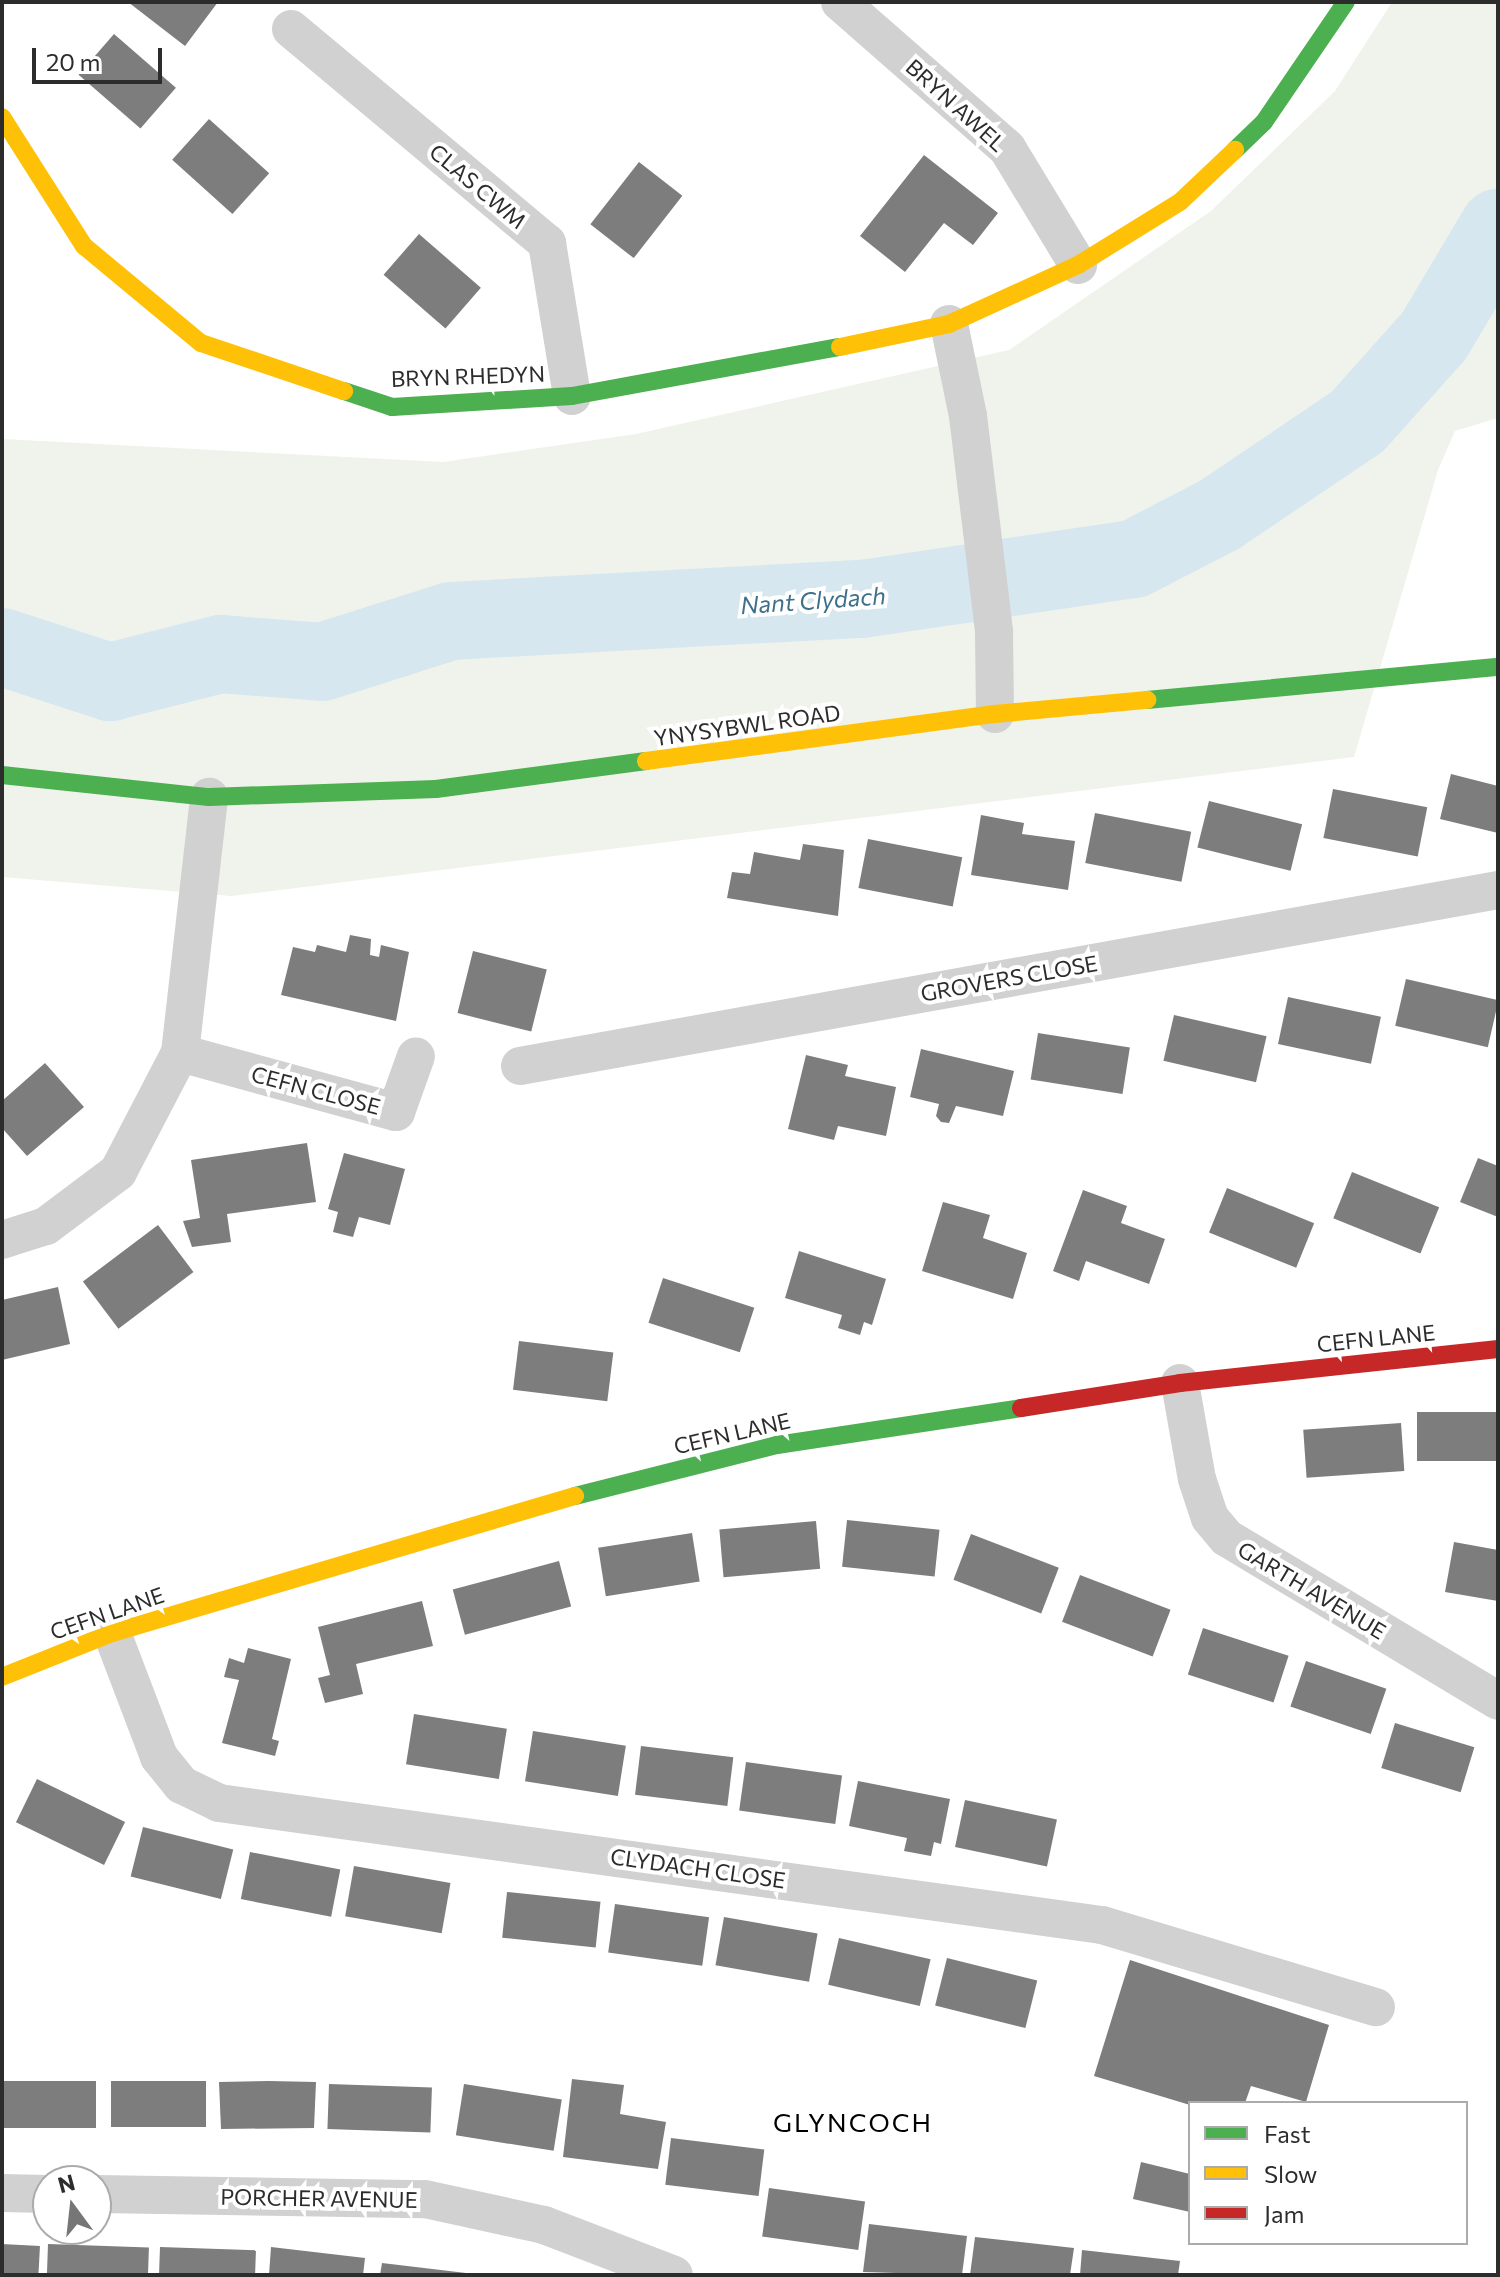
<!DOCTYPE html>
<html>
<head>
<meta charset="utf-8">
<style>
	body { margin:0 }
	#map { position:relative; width:1500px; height:2277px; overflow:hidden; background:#fff; font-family:Commissioner,sans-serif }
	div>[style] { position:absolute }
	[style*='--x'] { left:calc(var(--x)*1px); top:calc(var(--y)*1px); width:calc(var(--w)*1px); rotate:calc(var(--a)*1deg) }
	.green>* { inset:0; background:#f0f3eb }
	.river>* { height:78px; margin:-39px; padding:0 39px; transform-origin:39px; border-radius:39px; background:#d7e7f0 }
	.building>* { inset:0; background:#7d7d7d; transform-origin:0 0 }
	.street>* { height:38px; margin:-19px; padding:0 19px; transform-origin:19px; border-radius:19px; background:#d1d1d1 }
	.fast>* { height:18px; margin:-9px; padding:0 9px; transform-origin:9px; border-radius:9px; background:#4caf50 }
	.slow>* { height:18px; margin:-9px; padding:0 9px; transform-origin:9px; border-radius:9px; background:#ffc107 }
	.jam>* { height:18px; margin:-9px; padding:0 9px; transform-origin:9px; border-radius:9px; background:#c62828 }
	span { translate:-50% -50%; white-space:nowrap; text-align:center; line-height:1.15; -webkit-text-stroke:8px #fff; paint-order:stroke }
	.street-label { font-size:22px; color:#2c2c2c }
	.water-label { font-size:24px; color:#3e708a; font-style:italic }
	.quarter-label { font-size:26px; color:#000; letter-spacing:2px }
	.frame { position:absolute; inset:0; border:4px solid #2c2c2c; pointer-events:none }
	.legend { position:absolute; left:1188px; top:2101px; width:280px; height:144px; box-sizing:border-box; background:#fff; border:2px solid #ababab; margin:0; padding:10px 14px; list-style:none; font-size:24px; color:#2c2c2c }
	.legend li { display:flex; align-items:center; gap:16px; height:40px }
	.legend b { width:40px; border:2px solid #ababab }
	.north { position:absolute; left:32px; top:2165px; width:80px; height:80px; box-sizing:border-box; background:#fff; border:2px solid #ababab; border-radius:50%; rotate:345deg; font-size:22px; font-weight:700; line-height:32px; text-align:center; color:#2c2c2c }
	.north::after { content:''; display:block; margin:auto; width:28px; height:36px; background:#767676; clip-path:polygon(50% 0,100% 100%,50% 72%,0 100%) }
	.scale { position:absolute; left:32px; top:48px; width:130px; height:36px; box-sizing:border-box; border:4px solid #2c2c2c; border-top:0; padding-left:10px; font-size:24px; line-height:28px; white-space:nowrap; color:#2c2c2c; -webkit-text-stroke:6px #fff; paint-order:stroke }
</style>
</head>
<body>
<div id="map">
	<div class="green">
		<i style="clip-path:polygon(1392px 2px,1498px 2px,1498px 418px,1455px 431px,1438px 470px,1354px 757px,231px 896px,2px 877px,2px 439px,443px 462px,636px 434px,1009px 350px,1211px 211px,1335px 91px)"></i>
	</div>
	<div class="river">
		<i style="--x:2;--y:647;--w:114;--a:18"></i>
		<i style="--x:110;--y:682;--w:114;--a:-14.2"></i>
		<i style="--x:221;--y:654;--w:101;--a:4.5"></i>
		<i style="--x:322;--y:662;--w:135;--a:-17.6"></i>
		<i style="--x:451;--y:621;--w:412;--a:-3.1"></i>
		<i style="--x:862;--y:599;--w:275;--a:-8.4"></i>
		<i style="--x:1134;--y:559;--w:96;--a:-27.4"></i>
		<i style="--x:1219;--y:515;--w:166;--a:-34"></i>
		<i style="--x:1357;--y:422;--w:115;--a:-48.2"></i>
		<i style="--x:1434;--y:336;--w:126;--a:-59.3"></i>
	</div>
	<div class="building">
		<i style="clip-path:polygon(128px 2px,218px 2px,185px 46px)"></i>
		<i style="left:114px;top:34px;width:82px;height:54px;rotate:41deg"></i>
		<i style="left:209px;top:119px;width:81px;height:55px;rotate:42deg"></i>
		<i style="clip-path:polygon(924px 155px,998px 213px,973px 245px,944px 223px,905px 272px,860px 236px)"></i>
		<i style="left:639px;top:162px;width:55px;height:79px;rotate:38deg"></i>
		<i style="left:419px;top:234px;width:82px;height:54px;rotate:41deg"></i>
		<i style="clip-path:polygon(1451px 774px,1498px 786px,1498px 833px,1440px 819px)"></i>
		<i style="left:1333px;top:789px;width:96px;height:50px;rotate:11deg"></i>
		<i style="left:1209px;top:801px;width:96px;height:48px;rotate:14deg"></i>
		<i style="left:1095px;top:813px;width:98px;height:51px;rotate:11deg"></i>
		<i style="clip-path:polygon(981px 815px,1024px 823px,1022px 834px,1075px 841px,1068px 890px,971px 875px)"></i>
		<i style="left:868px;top:839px;width:96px;height:50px;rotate:11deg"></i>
		<i style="clip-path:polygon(803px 844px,844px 850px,838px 916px,727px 898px,732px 872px,750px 874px,754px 852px,800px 860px)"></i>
		<i style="clip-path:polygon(350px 935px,371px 939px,370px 955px,379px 957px,381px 945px,409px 952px,396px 1021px,281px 995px,293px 947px,315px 952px,317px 945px,346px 952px)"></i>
		<i style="left:473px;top:951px;width:76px;height:64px;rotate:14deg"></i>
		<i style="left:1406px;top:979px;width:95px;height:48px;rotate:13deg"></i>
		<i style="left:1288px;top:997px;width:95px;height:48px;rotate:12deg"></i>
		<i style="left:1174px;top:1015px;width:95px;height:47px;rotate:13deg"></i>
		<i style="left:1038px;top:1033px;width:93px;height:47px;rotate:9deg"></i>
		<i style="clip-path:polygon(921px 1049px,1014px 1071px,1003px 1116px,956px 1106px,949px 1123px,941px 1122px,936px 1116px,939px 1104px,910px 1097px)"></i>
		<i style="clip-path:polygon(806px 1055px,848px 1065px,845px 1076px,896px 1087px,886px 1136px,838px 1126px,834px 1140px,788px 1129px)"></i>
		<i style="clip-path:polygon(45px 1063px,84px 1107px,27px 1156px,2px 1128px,2px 1101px)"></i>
		<i style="clip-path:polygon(307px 1143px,316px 1202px,227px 1214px,231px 1242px,192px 1247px,183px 1221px,200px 1218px,191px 1160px)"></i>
		<i style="clip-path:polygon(344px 1153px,405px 1169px,390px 1225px,359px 1217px,353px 1237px,333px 1232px,338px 1212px,328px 1209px)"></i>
		<i style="clip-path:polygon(1478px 1158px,1498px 1166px,1498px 1217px,1460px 1202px)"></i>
		<i style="left:1352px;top:1172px;width:94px;height:50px;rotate:22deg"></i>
		<i style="left:1227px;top:1188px;width:94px;height:48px;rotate:22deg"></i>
		<i style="clip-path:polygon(1083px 1190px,1127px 1206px,1121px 1223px,1165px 1239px,1149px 1284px,1086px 1261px,1079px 1281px,1053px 1271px)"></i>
		<i style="clip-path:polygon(943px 1202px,990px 1215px,983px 1238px,1027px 1253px,1013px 1299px,922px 1271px)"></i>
		<i style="left:158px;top:1225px;width:59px;height:94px;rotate:53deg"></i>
		<i style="clip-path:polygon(799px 1251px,886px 1279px,872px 1325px,864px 1322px,860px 1335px,838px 1328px,842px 1315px,785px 1298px)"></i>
		<i style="left:663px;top:1278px;width:96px;height:47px;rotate:18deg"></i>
		<i style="clip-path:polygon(58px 1287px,70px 1344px,2px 1360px,2px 1300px)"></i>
		<i style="left:519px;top:1341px;width:95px;height:49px;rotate:7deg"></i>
		<i style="left:1498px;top:1412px;width:49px;height:81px;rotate:90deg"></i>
		<i style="left:1401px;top:1423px;width:48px;height:98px;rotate:86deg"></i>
		<i style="left:847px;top:1520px;width:93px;height:47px;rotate:6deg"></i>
		<i style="left:816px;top:1521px;width:48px;height:97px;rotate:85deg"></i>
		<i style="left:692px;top:1533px;width:49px;height:95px;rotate:81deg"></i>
		<i style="left:971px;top:1534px;width:94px;height:49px;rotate:21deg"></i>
		<i style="clip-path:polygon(1454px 1542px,1498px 1550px,1498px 1601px,1445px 1592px)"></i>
		<i style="left:559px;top:1561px;width:47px;height:110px;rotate:75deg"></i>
		<i style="left:1080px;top:1575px;width:97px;height:50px;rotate:21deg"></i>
		<i style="clip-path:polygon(422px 1601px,433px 1646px,356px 1664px,363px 1694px,325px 1703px,318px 1678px,330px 1675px,318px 1627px)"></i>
		<i style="left:1203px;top:1628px;width:90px;height:49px;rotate:18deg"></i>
		<i style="clip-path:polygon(248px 1648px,291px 1659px,272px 1739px,279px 1741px,275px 1756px,222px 1743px,239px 1680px,224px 1677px,229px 1658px,244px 1663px)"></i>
		<i style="left:1306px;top:1661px;width:85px;height:48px;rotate:19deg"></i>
		<i style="left:414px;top:1714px;width:94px;height:51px;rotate:9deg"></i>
		<i style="left:1395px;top:1723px;width:83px;height:47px;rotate:17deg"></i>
		<i style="left:533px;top:1731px;width:94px;height:51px;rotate:9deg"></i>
		<i style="left:641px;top:1746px;width:93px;height:49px;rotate:7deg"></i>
		<i style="left:746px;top:1762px;width:97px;height:49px;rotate:8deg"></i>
		<i style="left:37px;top:1779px;width:98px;height:48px;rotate:26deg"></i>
		<i style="clip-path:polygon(858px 1781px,950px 1799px,941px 1844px,934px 1842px,931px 1856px,904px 1851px,907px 1838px,849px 1826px)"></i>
		<i style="left:965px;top:1800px;width:94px;height:48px;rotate:12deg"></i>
		<i style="left:143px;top:1827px;width:93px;height:51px;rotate:14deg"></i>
		<i style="left:250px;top:1852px;width:92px;height:48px;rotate:11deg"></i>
		<i style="left:354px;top:1866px;width:98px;height:51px;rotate:10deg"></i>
		<i style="left:507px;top:1892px;width:94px;height:46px;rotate:6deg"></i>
		<i style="left:615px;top:1904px;width:95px;height:49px;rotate:8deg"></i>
		<i style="left:724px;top:1917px;width:95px;height:49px;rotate:10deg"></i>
		<i style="left:839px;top:1938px;width:94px;height:48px;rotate:13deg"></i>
		<i style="left:947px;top:1958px;width:93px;height:49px;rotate:14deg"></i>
		<i style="clip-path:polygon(1130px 1960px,1329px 2025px,1306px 2102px,1251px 2086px,1245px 2103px,1190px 2105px,1094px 2076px)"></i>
		<i style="clip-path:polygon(572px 2079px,624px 2085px,620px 2114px,666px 2122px,658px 2169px,563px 2157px)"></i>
		<i style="left:2px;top:2081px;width:94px;height:47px"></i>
		<i style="left:111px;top:2081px;width:95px;height:46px"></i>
		<i style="clip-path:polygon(269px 2081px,316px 2082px,314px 2128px,221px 2129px,219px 2082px)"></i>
		<i style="left:329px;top:2084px;width:103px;height:45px;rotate:2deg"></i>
		<i style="left:464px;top:2084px;width:99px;height:52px;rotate:9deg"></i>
		<i style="left:671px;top:2138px;width:94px;height:47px;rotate:7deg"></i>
		<i style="clip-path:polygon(1141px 2162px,1190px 2174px,1190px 2212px,1133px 2199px)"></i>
		<i style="left:769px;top:2188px;width:97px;height:49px;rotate:8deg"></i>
		<i style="clip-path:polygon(869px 2224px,967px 2236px,962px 2275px,863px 2272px)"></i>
		<i style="clip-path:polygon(975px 2237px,1074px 2248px,1070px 2275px,970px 2275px)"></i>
		<i style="left:2px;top:2244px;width:38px;height:31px;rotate:3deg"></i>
		<i style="left:48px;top:2244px;width:101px;height:31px;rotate:2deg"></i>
		<i style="left:160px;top:2247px;width:96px;height:28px;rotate:2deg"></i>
		<i style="clip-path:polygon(271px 2247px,365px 2258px,363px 2275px,269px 2275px)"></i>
		<i style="clip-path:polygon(1082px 2250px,1180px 2261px,1178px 2275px,1080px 2275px)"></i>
		<i style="clip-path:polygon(382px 2263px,466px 2273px,466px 2275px,380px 2275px)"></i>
	</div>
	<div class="street">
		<i style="--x:840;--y:2;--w:222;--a:41.2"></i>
		<i style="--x:1007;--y:148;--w:137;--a:58.7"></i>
		<i style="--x:291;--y:29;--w:334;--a:39.9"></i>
		<i style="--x:547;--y:243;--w:155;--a:80.7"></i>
		<i style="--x:949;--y:324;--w:94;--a:78.3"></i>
		<i style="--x:968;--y:416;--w:218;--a:83.1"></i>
		<i style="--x:994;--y:632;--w:82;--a:89.3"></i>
		<i style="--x:180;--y:1053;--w:224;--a:15.3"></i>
		<i style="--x:396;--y:1112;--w:59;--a:-70.3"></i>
		<i style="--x:520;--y:1066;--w:994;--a:-10.2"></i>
		<i style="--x:2;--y:1240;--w:46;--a:-17.7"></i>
		<i style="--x:46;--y:1226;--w:90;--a:-36.9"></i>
		<i style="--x:118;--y:1172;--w:134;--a:-62.5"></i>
		<i style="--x:180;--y:1053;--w:258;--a:-83.5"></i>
		<i style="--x:1180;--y:1383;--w:97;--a:80"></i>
		<i style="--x:1197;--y:1479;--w:41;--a:71.6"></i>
		<i style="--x:1210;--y:1518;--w:26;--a:50"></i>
		<i style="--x:1227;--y:1538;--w:316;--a:31"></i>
		<i style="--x:112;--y:1633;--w:133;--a:69.2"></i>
		<i style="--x:159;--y:1757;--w:36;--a:51"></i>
		<i style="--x:182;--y:1785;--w:41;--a:25.9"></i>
		<i style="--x:219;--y:1803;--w:891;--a:7.87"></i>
		<i style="--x:1102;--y:1925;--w:286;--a:16.7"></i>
		<i style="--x:2;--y:2193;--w:46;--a:1.2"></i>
		<i style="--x:96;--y:2194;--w:329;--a:0.9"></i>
		<i style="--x:425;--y:2199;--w:122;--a:12.3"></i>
		<i style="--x:544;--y:2225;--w:139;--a:21"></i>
	</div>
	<div class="fast">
		<i style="--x:1235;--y:150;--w:40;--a:-44"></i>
		<i style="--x:1264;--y:122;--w:145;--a:-55.7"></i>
		<i style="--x:344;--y:391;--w:51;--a:18.4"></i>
		<i style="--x:392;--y:407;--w:180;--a:-3.5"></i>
		<i style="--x:572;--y:396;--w:272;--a:-10.4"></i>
		<i style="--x:1147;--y:700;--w:353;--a:-5.4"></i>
		<i style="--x:2;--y:775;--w:208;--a:6.1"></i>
		<i style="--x:209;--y:797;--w:227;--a:-2"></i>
		<i style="--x:436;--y:789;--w:212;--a:-7.6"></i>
		<i style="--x:575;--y:1496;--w:208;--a:-14.2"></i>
		<i style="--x:777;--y:1445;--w:247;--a:-8.6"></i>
	</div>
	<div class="slow">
		<i style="--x:2;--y:117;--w:153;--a:57.6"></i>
		<i style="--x:84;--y:246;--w:152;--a:39.7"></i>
		<i style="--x:201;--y:343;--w:151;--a:18.6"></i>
		<i style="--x:840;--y:347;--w:111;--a:-11.9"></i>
		<i style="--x:949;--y:324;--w:142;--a:-24.6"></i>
		<i style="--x:1078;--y:265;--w:120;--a:-31.7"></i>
		<i style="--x:1180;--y:202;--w:76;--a:-43.4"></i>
		<i style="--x:646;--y:761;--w:352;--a:-7.7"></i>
		<i style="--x:995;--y:714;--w:153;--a:-5.3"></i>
		<i style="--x:2;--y:1677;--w:118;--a:-21.8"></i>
		<i style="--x:112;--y:1633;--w:483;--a:-16.5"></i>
	</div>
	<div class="jam">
		<i style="--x:1021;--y:1408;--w:161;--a:-8.9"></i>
		<i style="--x:1180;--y:1383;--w:320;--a:-6.1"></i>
	</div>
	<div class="street-label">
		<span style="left:956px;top:105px;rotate:42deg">BRYN AWEL</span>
		<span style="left:478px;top:186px;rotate:40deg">CLAS CWM</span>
		<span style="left:468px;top:376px;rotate:-2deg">BRYN RHEDYN</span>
		<span style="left:747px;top:725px;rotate:-8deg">YNYSYBWL ROAD</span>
		<span style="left:1009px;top:978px;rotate:-10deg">GROVERS CLOSE</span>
		<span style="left:316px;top:1090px;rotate:15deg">CEFN CLOSE</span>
		<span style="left:1376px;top:1338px;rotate:-6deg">CEFN LANE</span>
		<span style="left:732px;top:1433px;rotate:-13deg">CEFN LANE</span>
		<span style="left:1312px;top:1590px;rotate:31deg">GARTH AVENUE</span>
		<span style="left:107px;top:1613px;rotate:-19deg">CEFN LANE</span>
		<span style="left:698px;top:1868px;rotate:8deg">CLYDACH CLOSE</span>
		<span style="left:319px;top:2198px;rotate:1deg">PORCHER AVENUE</span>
	</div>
	<div class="water-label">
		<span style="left:813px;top:600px;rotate:-4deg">Nant Clydach</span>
	</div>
	<div class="quarter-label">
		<span style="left:853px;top:2122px">GLYNCOCH</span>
	</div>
	<div class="frame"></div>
	<ul class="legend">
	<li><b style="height:10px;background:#4caf50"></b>Fast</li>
	<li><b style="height:10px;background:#ffc107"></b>Slow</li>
	<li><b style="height:10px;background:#c62828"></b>Jam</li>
	</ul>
	<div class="north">N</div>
	<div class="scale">20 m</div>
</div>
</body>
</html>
